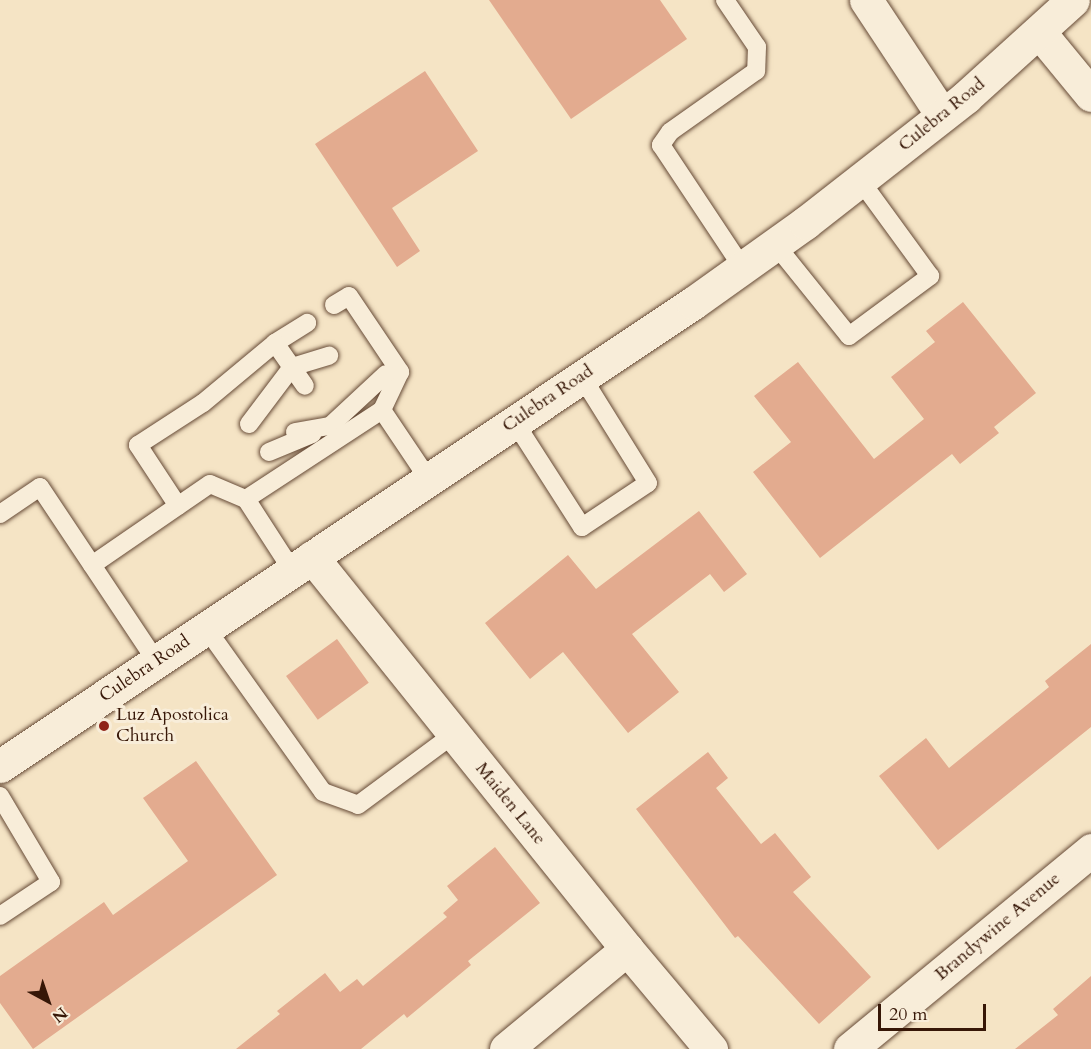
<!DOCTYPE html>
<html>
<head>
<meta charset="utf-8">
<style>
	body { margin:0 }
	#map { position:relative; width:1091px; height:1049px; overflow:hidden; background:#f5e4c5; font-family:Cardo,serif }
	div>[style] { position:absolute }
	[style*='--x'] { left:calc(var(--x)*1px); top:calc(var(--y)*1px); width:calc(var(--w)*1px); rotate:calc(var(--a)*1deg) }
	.building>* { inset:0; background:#e3ab8f; transform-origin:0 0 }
	.roads { filter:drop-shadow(0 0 2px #664a36) drop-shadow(0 0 2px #664a36) }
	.lane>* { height:18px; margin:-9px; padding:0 9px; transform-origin:9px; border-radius:9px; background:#f8edd9 }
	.street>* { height:33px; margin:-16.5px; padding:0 16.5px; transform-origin:16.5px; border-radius:16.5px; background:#f8edd9 }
	.secondary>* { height:33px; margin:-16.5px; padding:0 16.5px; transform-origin:16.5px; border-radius:16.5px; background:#f8edd9 }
	.dots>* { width:16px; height:16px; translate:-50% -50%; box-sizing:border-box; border:3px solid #f8edd9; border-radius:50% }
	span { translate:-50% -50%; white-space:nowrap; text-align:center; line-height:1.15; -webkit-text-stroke:6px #f8edd9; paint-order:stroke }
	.street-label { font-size:18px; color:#371707 }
	.poi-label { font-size:18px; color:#371707 }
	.left { translate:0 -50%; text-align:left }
	.north { position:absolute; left:18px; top:971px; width:60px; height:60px; -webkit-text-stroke:4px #f8edd9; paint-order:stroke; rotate:140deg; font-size:16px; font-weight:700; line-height:24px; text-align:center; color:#371707 }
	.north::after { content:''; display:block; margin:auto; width:21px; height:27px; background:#371707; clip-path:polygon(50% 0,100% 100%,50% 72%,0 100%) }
	.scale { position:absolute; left:878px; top:1004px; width:108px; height:27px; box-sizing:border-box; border:3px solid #371707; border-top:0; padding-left:8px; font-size:18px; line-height:21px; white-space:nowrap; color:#371707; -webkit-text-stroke:4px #f8edd9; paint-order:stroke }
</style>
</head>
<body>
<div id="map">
	<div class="building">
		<i style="clip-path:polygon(489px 0,660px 0,687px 39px,571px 119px)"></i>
		<i style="clip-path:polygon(425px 71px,478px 151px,392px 208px,420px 251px,397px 267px,315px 144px)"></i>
		<i style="clip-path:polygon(963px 302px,1036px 393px,994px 427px,999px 433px,960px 464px,952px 454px,820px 558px,753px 472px,791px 442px,754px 396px,798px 362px,874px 459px,924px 419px,891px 377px,935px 342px,926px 331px)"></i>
		<i style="clip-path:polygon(699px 511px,747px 574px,724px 592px,710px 574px,632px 634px,679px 692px,628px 733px,563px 652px,530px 679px,485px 623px,568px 555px,596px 589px)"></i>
		<i style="left:337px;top:639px;width:54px;height:63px;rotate:54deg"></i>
		<i style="clip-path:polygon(1091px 644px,1091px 727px,938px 850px,879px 776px,926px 738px,949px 768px,1049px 687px,1045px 681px)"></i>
		<i style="clip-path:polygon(708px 752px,728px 778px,716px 788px,761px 844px,775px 833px,811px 877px,793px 892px,871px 977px,819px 1024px,738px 936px,735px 938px,636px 809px)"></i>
		<i style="clip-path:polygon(196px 761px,277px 875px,33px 1049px,0 1003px,0 976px,104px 902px,113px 915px,188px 861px,143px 798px)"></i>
		<i style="clip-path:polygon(495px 847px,540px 903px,468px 961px,471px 965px,407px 1018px,404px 1014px,361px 1049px,236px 1049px,280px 1014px,277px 1011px,325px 973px,340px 992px,357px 979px,363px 986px,447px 917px,443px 913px,458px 900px,447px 886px)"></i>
		<i style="clip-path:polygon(1091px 976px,1091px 1049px,1015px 1049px,1058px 1015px,1053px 1009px)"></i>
	</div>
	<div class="roads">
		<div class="lane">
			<i style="--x:725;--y:0;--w:57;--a:55.8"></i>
			<i style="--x:757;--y:47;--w:24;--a:92"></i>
			<i style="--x:756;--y:71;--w:105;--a:144.7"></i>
			<i style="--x:670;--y:132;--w:16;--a:125"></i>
			<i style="--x:661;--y:145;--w:146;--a:56.4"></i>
			<i style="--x:775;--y:244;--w:118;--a:51.2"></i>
			<i style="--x:849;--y:336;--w:101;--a:-36.5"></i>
			<i style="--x:930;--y:276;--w:119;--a:-126.1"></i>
			<i style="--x:334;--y:305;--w:17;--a:-31"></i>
			<i style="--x:349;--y:296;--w:92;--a:56.1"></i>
			<i style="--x:400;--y:372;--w:42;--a:115.3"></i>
			<i style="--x:275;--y:343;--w:38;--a:-32"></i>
			<i style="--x:514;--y:421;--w:126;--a:57.3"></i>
			<i style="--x:582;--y:527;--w:79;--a:-33.7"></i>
			<i style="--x:648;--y:483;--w:125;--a:-121.9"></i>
			<i style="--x:249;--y:424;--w:71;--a:-53"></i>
			<i style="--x:292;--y:367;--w:39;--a:-17"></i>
			<i style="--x:295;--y:432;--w:36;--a:-10"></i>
			<i style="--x:330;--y:426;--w:76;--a:-42.9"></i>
			<i style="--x:269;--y:452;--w:47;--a:-22.7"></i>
			<i style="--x:246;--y:499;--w:163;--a:-33.2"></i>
			<i style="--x:382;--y:410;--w:84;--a:56.1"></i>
			<i style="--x:178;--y:506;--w:73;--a:-123.3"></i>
			<i style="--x:138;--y:445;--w:77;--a:-32.9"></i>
			<i style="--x:203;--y:403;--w:94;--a:-39.8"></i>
			<i style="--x:275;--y:343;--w:52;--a:55.1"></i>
			<i style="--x:0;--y:514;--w:48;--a:-34"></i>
			<i style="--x:40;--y:487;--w:209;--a:56.3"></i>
			<i style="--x:92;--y:565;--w:143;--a:-34.5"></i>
			<i style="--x:210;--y:484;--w:39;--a:23"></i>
			<i style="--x:246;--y:499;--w:85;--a:57.1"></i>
			<i style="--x:206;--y:628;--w:201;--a:54.5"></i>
			<i style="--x:323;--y:792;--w:37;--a:20"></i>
			<i style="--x:358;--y:805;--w:119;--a:-36.5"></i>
			<i style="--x:0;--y:796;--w:100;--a:59.3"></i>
			<i style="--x:51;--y:882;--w:61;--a:146.3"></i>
		</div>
		<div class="street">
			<i style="--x:866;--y:0;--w:138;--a:56.5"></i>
			<i style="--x:1040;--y:33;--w:80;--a:50.6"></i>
			<i style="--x:312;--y:557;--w:503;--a:51.22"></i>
			<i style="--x:627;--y:949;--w:131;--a:50"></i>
			<i style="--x:506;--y:1049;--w:157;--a:-39.6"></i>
			<i style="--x:850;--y:1049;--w:313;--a:-39.5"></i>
		</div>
		<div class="secondary">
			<i style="--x:0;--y:766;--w:833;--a:-33.75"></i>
			<i style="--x:693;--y:303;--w:138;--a:-35.5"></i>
			<i style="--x:805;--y:223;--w:204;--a:-38"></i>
			<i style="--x:966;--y:97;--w:144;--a:-42.2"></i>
		</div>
	</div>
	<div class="dots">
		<i style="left:104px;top:726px;background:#8f2418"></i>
	</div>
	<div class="street-label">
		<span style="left:942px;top:115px;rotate:-39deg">Culebra Road</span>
		<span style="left:548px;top:399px;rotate:-34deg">Culebra Road</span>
		<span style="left:145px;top:669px;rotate:-34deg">Culebra Road</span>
		<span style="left:510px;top:804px;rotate:51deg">Maiden Lane</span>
		<span style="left:998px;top:927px;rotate:-40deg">Brandywine Avenue</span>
	</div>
	<div class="poi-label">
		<span class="left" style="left:116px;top:726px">Luz Apostolica<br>Church</span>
	</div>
	<div class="north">N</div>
	<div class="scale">20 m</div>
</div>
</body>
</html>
